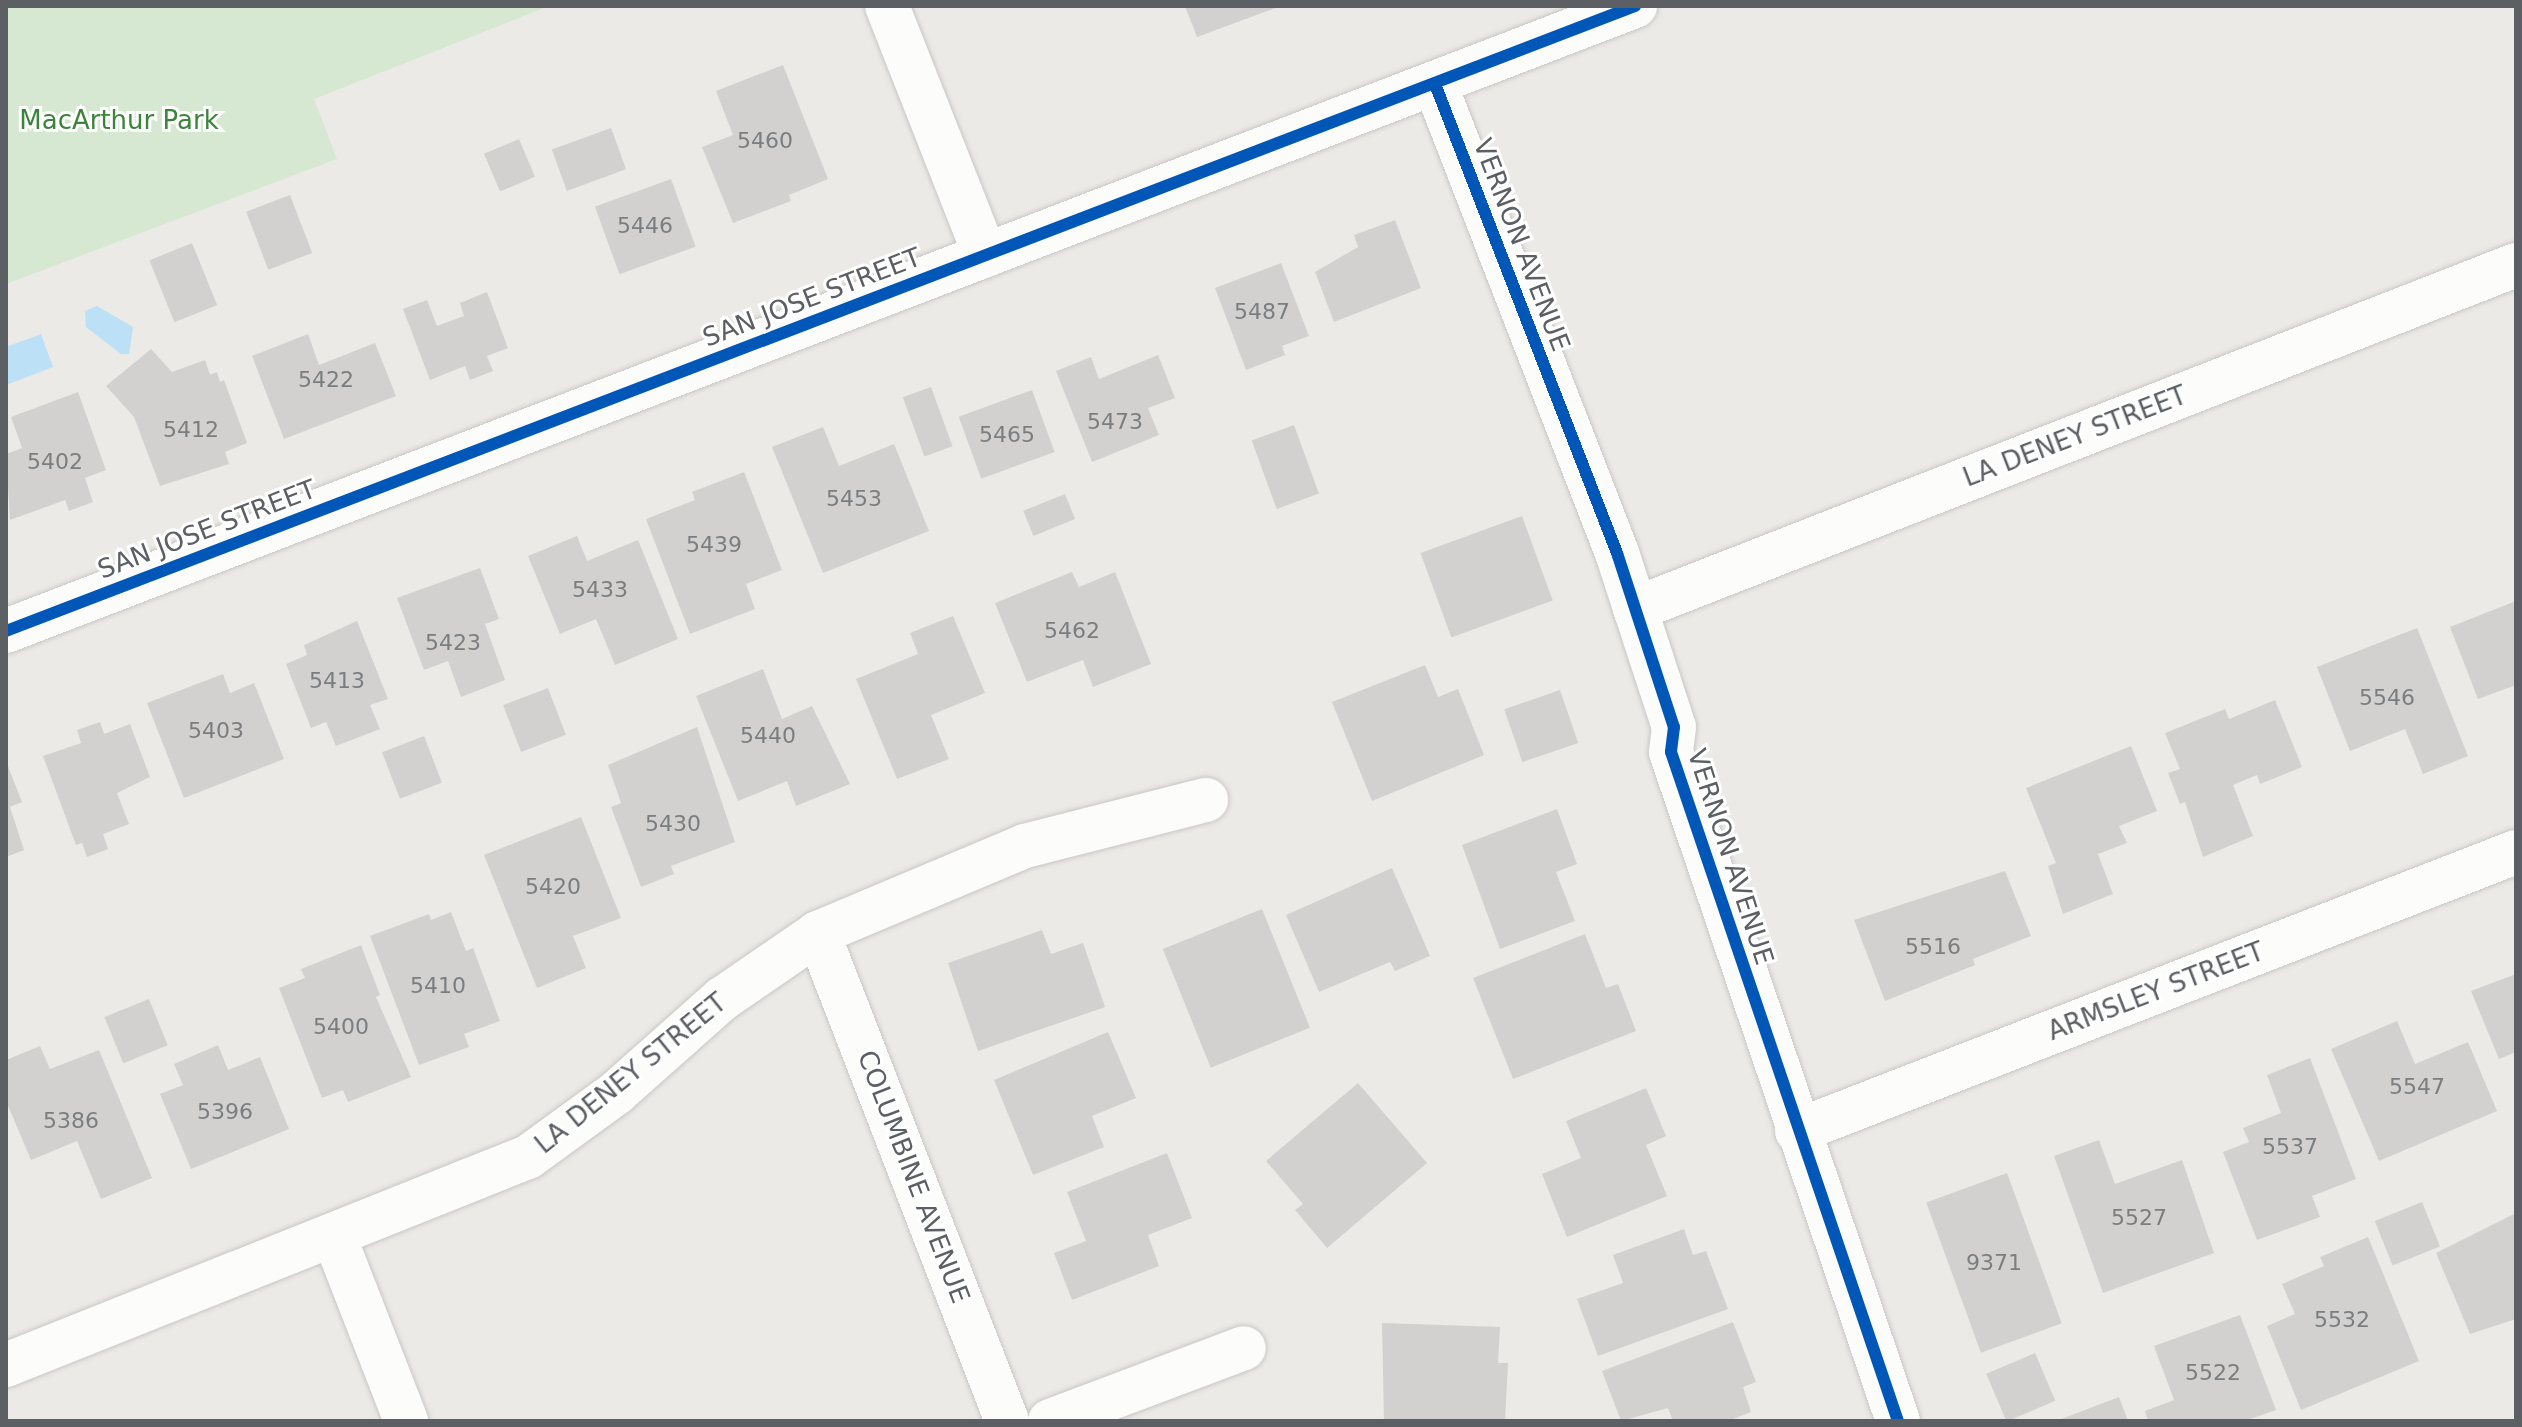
<!DOCTYPE html>
<html>
<head>
<meta charset="utf-8">
<style>
	body { margin:0 }
	#map { position:relative; width:2522px; height:1427px; overflow:hidden; background:#eceae6; font-family:"DejaVu Sans",sans-serif }
	div>[style] { position:absolute }
	[style*='--x'] { left:calc(var(--x)*1px); top:calc(var(--y)*1px); width:calc(var(--w)*1px); rotate:calc(var(--a)*1deg) }
	.green>* { inset:0; background:#d6e7d2 }
	.water>* { inset:0; background:#bce0f5 }
	.building>* { inset:0; background:#d3d1d0; transform-origin:0 0 }
	.roads { filter:drop-shadow(0 0 2px #c8c7c7) drop-shadow(0 0 2px #c8c7c7) }
	.minor>* { height:44px; margin:-22px; padding:0 22px; transform-origin:22px; border-radius:22px; background:#fcfcfb }
	.cycleway>* { height:12px; margin:-6px; padding:0 6px; transform-origin:6px; border-radius:6px; background:#0057b8 }
	span { translate:-50% -50%; white-space:nowrap; text-align:center; line-height:1.15; -webkit-text-stroke:6px #fff; paint-order:stroke }
	.number-label { font-size:22px; color:#7b7e80 }
	.number-label span { -webkit-text-stroke-width:0 }
	.park-label { font-size:26px; color:#3b853a }
	.street-label { font-size:26px; color:#5c6064 }
	.frame { position:absolute; inset:0; border:8px solid #5c6064; pointer-events:none }
</style>
</head>
<body>
<div id="map">
	<div class="green">
		<i style="clip-path:polygon(6px 6px,549px 6px,314px 99px,337px 159px,6px 284px)"></i>
	</div>
	<div class="water">
		<i style="clip-path:polygon(97px 306px,133px 327px,129px 354px,121px 354px,86px 327px,85px 311px)"></i>
		<i style="clip-path:polygon(41px 334px,53px 367px,6px 385px,6px 347px)"></i>
	</div>
	<div class="building">
		<i style="clip-path:polygon(1185px 6px,1281px 6px,1197px 37px)"></i>
		<i style="clip-path:polygon(783px 65px,828px 179px,789px 195px,791px 201px,733px 223px,702px 147px,733px 135px,716px 91px)"></i>
		<i style="left:611px;top:128px;width:44px;height:63px;rotate:70deg"></i>
		<i style="left:519px;top:139px;width:41px;height:38px;rotate:67deg"></i>
		<i style="left:671px;top:179px;width:72px;height:81px;rotate:70deg"></i>
		<i style="left:290px;top:195px;width:62px;height:47px;rotate:69deg"></i>
		<i style="clip-path:polygon(1395px 220px,1421px 288px,1334px 322px,1315px 272px,1358px 247px,1354px 235px)"></i>
		<i style="left:192px;top:243px;width:67px;height:46px;rotate:68deg"></i>
		<i style="clip-path:polygon(1281px 263px,1309px 336px,1282px 346px,1285px 355px,1246px 370px,1215px 288px)"></i>
		<i style="clip-path:polygon(487px 292px,508px 348px,487px 356px,493px 371px,470px 380px,465px 366px,430px 380px,403px 309px,427px 300px,437px 326px,464px 316px,460px 303px)"></i>
		<i style="clip-path:polygon(308px 334px,319px 365px,375px 343px,396px 396px,284px 439px,252px 356px)"></i>
		<i style="clip-path:polygon(151px 349px,172px 372px,205px 360px,210px 375px,217px 372px,220px 382px,224px 380px,247px 443px,225px 452px,229px 464px,160px 486px,134px 417px,106px 386px)"></i>
		<i style="clip-path:polygon(1158px 355px,1175px 398px,1148px 408px,1159px 435px,1092px 462px,1056px 371px,1091px 357px,1099px 379px)"></i>
		<i style="left:931px;top:387px;width:63px;height:30px;rotate:70deg"></i>
		<i style="left:1032px;top:390px;width:66px;height:78px;rotate:70deg"></i>
		<i style="clip-path:polygon(78px 392px,106px 470px,85px 478px,93px 502px,69px 511px,65px 500px,10px 520px,6px 454px,22px 448px,11px 417px)"></i>
		<i style="left:1294px;top:425px;width:73px;height:45px;rotate:70deg"></i>
		<i style="clip-path:polygon(823px 427px,839px 466px,894px 444px,929px 531px,823px 573px,772px 447px)"></i>
		<i style="clip-path:polygon(744px 472px,782px 570px,746px 584px,755px 609px,690px 634px,646px 519px,695px 500px,692px 492px)"></i>
		<i style="left:1065px;top:494px;width:27px;height:45px;rotate:68deg"></i>
		<i style="left:1522px;top:516px;width:90px;height:108px;rotate:70deg"></i>
		<i style="clip-path:polygon(577px 536px,587px 561px,638px 540px,678px 639px,615px 665px,596px 619px,560px 634px,528px 556px)"></i>
		<i style="clip-path:polygon(480px 568px,499px 619px,485px 624px,505px 680px,461px 697px,448px 661px,424px 670px,397px 598px)"></i>
		<i style="clip-path:polygon(1072px 572px,1079px 587px,1115px 572px,1151px 664px,1093px 687px,1083px 660px,1027px 682px,995px 603px)"></i>
		<i style="clip-path:polygon(2516px 601px,2516px 685px,2478px 699px,2450px 627px)"></i>
		<i style="clip-path:polygon(953px 616px,985px 693px,931px 715px,949px 759px,897px 779px,856px 679px,918px 654px,910px 633px)"></i>
		<i style="clip-path:polygon(357px 621px,388px 699px,370px 705px,380px 729px,336px 746px,326px 722px,311px 728px,286px 664px,307px 655px,304px 645px)"></i>
		<i style="clip-path:polygon(2417px 628px,2468px 756px,2423px 774px,2405px 729px,2350px 751px,2317px 667px)"></i>
		<i style="clip-path:polygon(1425px 665px,1438px 697px,1458px 689px,1484px 755px,1372px 801px,1332px 702px)"></i>
		<i style="clip-path:polygon(763px 669px,782px 719px,812px 706px,850px 784px,796px 806px,787px 781px,738px 801px,696px 696px)"></i>
		<i style="clip-path:polygon(223px 674px,230px 693px,254px 683px,284px 759px,184px 798px,147px 703px)"></i>
		<i style="left:548px;top:688px;width:50px;height:48px;rotate:69deg"></i>
		<i style="left:1560px;top:690px;width:56px;height:59px;rotate:71deg"></i>
		<i style="clip-path:polygon(2275px 700px,2302px 767px,2260px 784px,2257px 775px,2233px 785px,2253px 836px,2203px 857px,2185px 802px,2180px 804px,2168px 773px,2180px 769px,2165px 733px,2225px 709px,2229px 719px)"></i>
		<i style="clip-path:polygon(100px 722px,104px 734px,130px 724px,150px 777px,117px 793px,129px 824px,103px 834px,108px 849px,87px 857px,82px 843px,76px 845px,43px 756px,81px 743px,77px 730px)"></i>
		<i style="clip-path:polygon(697px 727px,735px 842px,671px 866px,674px 874px,641px 887px,611px 807px,621px 803px,608px 765px)"></i>
		<i style="left:424px;top:736px;width:50px;height:45px;rotate:69deg"></i>
		<i style="clip-path:polygon(2131px 746px,2157px 811px,2119px 826px,2127px 843px,2098px 854px,2113px 894px,2063px 914px,2048px 866px,2056px 863px,2026px 788px)"></i>
		<i style="clip-path:polygon(6px 761px,22px 802px,10px 807px,24px 850px,6px 857px)"></i>
		<i style="clip-path:polygon(1557px 809px,1577px 864px,1556px 872px,1575px 921px,1500px 949px,1462px 845px)"></i>
		<i style="clip-path:polygon(581px 817px,621px 918px,573px 936px,586px 968px,537px 988px,484px 855px)"></i>
		<i style="clip-path:polygon(1392px 868px,1430px 956px,1395px 971px,1390px 962px,1319px 992px,1286px 915px)"></i>
		<i style="clip-path:polygon(2005px 871px,2031px 936px,1973px 959px,1975px 965px,1885px 1001px,1854px 920px)"></i>
		<i style="left:1262px;top:909px;width:128px;height:107px;rotate:68deg"></i>
		<i style="clip-path:polygon(451px 912px,466px 951px,473px 948px,500px 1021px,464px 1034px,469px 1047px,419px 1065px,370px 936px,429px 914px,431px 920px)"></i>
		<i style="clip-path:polygon(1042px 930px,1051px 954px,1083px 943px,1105px 1007px,978px 1051px,948px 963px)"></i>
		<i style="clip-path:polygon(1585px 934px,1606px 988px,1618px 984px,1636px 1031px,1513px 1079px,1473px 978px)"></i>
		<i style="clip-path:polygon(361px 945px,380px 995px,376px 997px,411px 1077px,348px 1102px,343px 1090px,322px 1098px,279px 988px,305px 978px,301px 969px)"></i>
		<i style="clip-path:polygon(2516px 974px,2516px 1052px,2499px 1059px,2471px 991px)"></i>
		<i style="left:149px;top:999px;width:50px;height:48px;rotate:68deg"></i>
		<i style="clip-path:polygon(2397px 1021px,2415px 1064px,2468px 1042px,2497px 1111px,2379px 1161px,2331px 1049px)"></i>
		<i style="clip-path:polygon(1108px 1032px,1136px 1098px,1092px 1116px,1104px 1147px,1033px 1175px,994px 1080px)"></i>
		<i style="clip-path:polygon(218px 1045px,228px 1070px,260px 1057px,289px 1129px,191px 1169px,160px 1094px,183px 1085px,174px 1064px)"></i>
		<i style="clip-path:polygon(40px 1046px,50px 1069px,99px 1050px,152px 1178px,101px 1199px,77px 1141px,31px 1160px,6px 1101px,6px 1060px)"></i>
		<i style="clip-path:polygon(2310px 1058px,2356px 1179px,2312px 1196px,2320px 1217px,2257px 1240px,2223px 1152px,2249px 1142px,2243px 1128px,2281px 1113px,2267px 1075px)"></i>
		<i style="clip-path:polygon(1358px 1083px,1427px 1163px,1327px 1248px,1295px 1210px,1303px 1204px,1266px 1161px)"></i>
		<i style="clip-path:polygon(1646px 1088px,1666px 1136px,1646px 1145px,1667px 1196px,1567px 1237px,1542px 1174px,1581px 1158px,1566px 1121px)"></i>
		<i style="clip-path:polygon(2099px 1140px,2115px 1184px,2182px 1160px,2214px 1253px,2103px 1293px,2054px 1156px)"></i>
		<i style="clip-path:polygon(1167px 1153px,1192px 1218px,1148px 1235px,1159px 1266px,1072px 1300px,1054px 1253px,1086px 1241px,1067px 1192px)"></i>
		<i style="left:2007px;top:1173px;width:160px;height:86px;rotate:70deg"></i>
		<i style="left:2422px;top:1202px;width:48px;height:51px;rotate:68deg"></i>
		<i style="clip-path:polygon(2516px 1213px,2516px 1319px,2470px 1334px,2436px 1253px)"></i>
		<i style="clip-path:polygon(1684px 1229px,1693px 1255px,1706px 1251px,1728px 1309px,1598px 1356px,1577px 1299px,1623px 1283px,1613px 1255px)"></i>
		<i style="clip-path:polygon(2368px 1237px,2419px 1361px,2301px 1410px,2267px 1326px,2295px 1314px,2282px 1284px,2324px 1266px,2320px 1257px)"></i>
		<i style="clip-path:polygon(2240px 1315px,2276px 1410px,2245px 1421px,2148px 1421px,2145px 1411px,2174px 1400px,2154px 1346px)"></i>
		<i style="clip-path:polygon(1733px 1322px,1756px 1382px,1743px 1387px,1751px 1412px,1728px 1421px,1673px 1421px,1668px 1408px,1621px 1421px,1602px 1371px)"></i>
		<i style="clip-path:polygon(1382px 1323px,1500px 1327px,1498px 1363px,1508px 1363px,1505px 1421px,1384px 1421px)"></i>
		<i style="left:2035px;top:1353px;width:52px;height:53px;rotate:67deg"></i>
		<i style="clip-path:polygon(2119px 1397px,2128px 1421px,2056px 1421px)"></i>
	</div>
	<div class="roads">
		<div class="minor">
			<i style="--x:887;--y:6;--w:268;--a:68.5"></i>
			<i style="--x:1435;--y:84;--w:503;--a:68.79"></i>
			<i style="--x:1617;--y:553;--w:183;--a:71.9"></i>
			<i style="--x:1674;--y:727;--w:25;--a:97"></i>
			<i style="--x:1671;--y:752;--w:706;--a:71.26"></i>
			<i style="--x:1635;--y:609;--w:946;--a:-21.33"></i>
			<i style="--x:6;--y:631;--w:1745;--a:-20.99"></i>
			<i style="--x:818;--y:933;--w:523;--a:68.83"></i>
			<i style="--x:1797;--y:1131;--w:771;--a:-21.21"></i>
			<i style="--x:334;--y:1236;--w:199;--a:68.7"></i>
			<i style="--x:6;--y:1365;--w:562;--a:-21.73"></i>
			<i style="--x:528;--y:1157;--w:109;--a:-36"></i>
			<i style="--x:616;--y:1093;--w:142;--a:-41.6"></i>
			<i style="--x:722;--y:999;--w:116;--a:-34.5"></i>
			<i style="--x:818;--y:933;--w:225;--a:-22.8"></i>
			<i style="--x:1025;--y:846;--w:187;--a:-14.3"></i>
			<i style="--x:1050;--y:1421;--w:207;--a:-20.6"></i>
		</div>
	</div>
	<div class="cycleway">
		<i style="--x:1435;--y:84;--w:503;--a:68.79"></i>
		<i style="--x:1617;--y:553;--w:183;--a:71.9"></i>
		<i style="--x:1674;--y:727;--w:25;--a:97"></i>
		<i style="--x:1671;--y:752;--w:706;--a:71.26"></i>
		<i style="--x:6;--y:631;--w:1745;--a:-20.99"></i>
	</div>
	<div class="number-label">
		<span style="left:765px;top:141px">5460</span>
		<span style="left:645px;top:226px">5446</span>
		<span style="left:1262px;top:312px">5487</span>
		<span style="left:326px;top:380px">5422</span>
		<span style="left:1115px;top:422px">5473</span>
		<span style="left:191px;top:430px">5412</span>
		<span style="left:1007px;top:435px">5465</span>
		<span style="left:55px;top:462px">5402</span>
		<span style="left:854px;top:499px">5453</span>
		<span style="left:714px;top:545px">5439</span>
		<span style="left:600px;top:590px">5433</span>
		<span style="left:1072px;top:631px">5462</span>
		<span style="left:453px;top:643px">5423</span>
		<span style="left:337px;top:681px">5413</span>
		<span style="left:2387px;top:698px">5546</span>
		<span style="left:216px;top:731px">5403</span>
		<span style="left:768px;top:736px">5440</span>
		<span style="left:673px;top:824px">5430</span>
		<span style="left:553px;top:887px">5420</span>
		<span style="left:1933px;top:947px">5516</span>
		<span style="left:438px;top:986px">5410</span>
		<span style="left:341px;top:1027px">5400</span>
		<span style="left:2417px;top:1087px">5547</span>
		<span style="left:225px;top:1112px">5396</span>
		<span style="left:71px;top:1121px">5386</span>
		<span style="left:2290px;top:1147px">5537</span>
		<span style="left:2139px;top:1218px">5527</span>
		<span style="left:1994px;top:1263px">9371</span>
		<span style="left:2342px;top:1320px">5532</span>
		<span style="left:2213px;top:1373px">5522</span>
	</div>
	<div class="park-label">
		<span style="left:119px;top:121px">MacArthur Park</span>
	</div>
	<div class="street-label">
		<span style="left:1521px;top:245px;rotate:69deg">VERNON AVENUE</span>
		<span style="left:812px;top:298px;rotate:-21deg">SAN JOSE STREET</span>
		<span style="left:2075px;top:437px;rotate:-21deg">LA DENEY STREET</span>
		<span style="left:207px;top:530px;rotate:-21deg">SAN JOSE STREET</span>
		<span style="left:1730px;top:857px;rotate:72deg">VERNON AVENUE</span>
		<span style="left:2156px;top:992px;rotate:-21deg">ARMSLEY STREET</span>
		<span style="left:631px;top:1074px;rotate:-39deg">LA DENEY STREET</span>
		<span style="left:913px;top:1177px;rotate:69deg">COLUMBINE AVENUE</span>
	</div>
	<div class="frame"></div>
</div>
</body>
</html>
